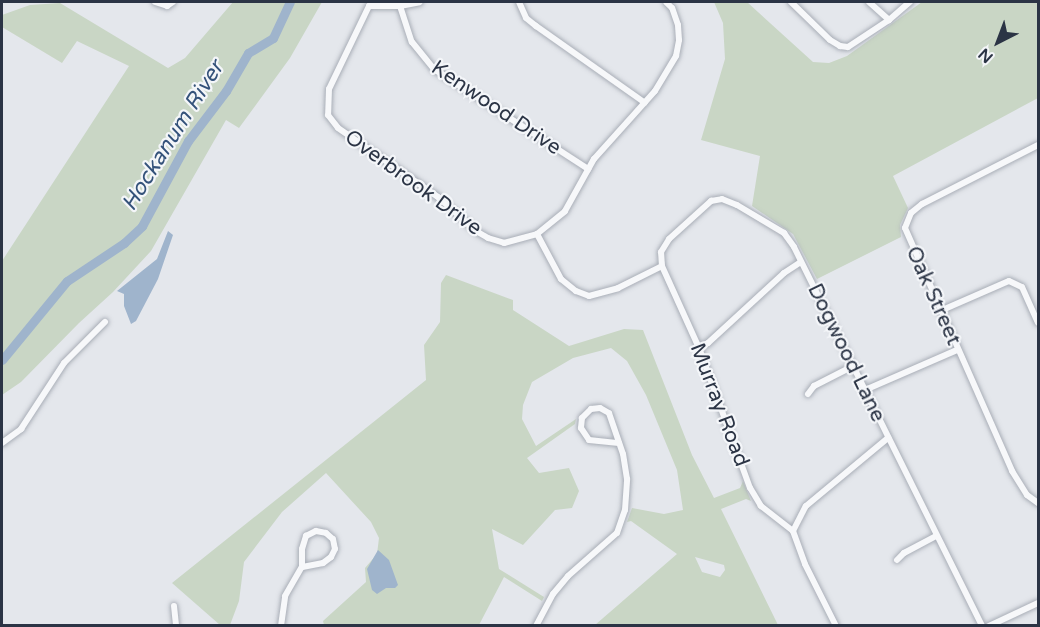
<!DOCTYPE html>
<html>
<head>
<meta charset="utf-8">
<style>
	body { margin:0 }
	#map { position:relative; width:1040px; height:627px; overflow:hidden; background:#e4e7ec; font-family:"Varela Round",sans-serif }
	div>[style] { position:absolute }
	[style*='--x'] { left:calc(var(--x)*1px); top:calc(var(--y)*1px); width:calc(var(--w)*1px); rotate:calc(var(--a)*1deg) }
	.green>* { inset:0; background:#c9d6c5 }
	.water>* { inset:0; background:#9fb4cc }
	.river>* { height:9px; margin:-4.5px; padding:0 4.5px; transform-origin:4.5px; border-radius:4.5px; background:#9fb4cc }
	.roads { filter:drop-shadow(0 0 2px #a9aeb7) drop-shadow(0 0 2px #a9aeb7) }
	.minor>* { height:6px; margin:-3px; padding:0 3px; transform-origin:3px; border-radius:3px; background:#f7f8fa }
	span { translate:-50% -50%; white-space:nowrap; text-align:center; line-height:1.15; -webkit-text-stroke:4.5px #f4f6f9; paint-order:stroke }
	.street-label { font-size:21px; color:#2b3445 }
	.water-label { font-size:22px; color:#34527a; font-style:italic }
	.frame { position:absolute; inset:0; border:3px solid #2b3445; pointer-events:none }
	.north { position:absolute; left:968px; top:12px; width:60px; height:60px; -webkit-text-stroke:4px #f4f6f9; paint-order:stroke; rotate:222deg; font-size:16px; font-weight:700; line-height:24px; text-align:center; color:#2b3445 }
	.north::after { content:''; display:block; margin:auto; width:21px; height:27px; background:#2b3445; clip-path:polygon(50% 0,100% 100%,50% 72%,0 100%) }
</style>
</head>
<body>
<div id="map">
	<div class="green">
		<i style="clip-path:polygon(233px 2px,322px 2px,290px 58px,239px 128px,226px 120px,151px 251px,113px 292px,79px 323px,21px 382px,2px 395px,2px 261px,129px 66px,77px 41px,62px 63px,2px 27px,2px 15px,30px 5px,60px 3px,168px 68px,185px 58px)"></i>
		<i style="clip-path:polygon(714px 2px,747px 2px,813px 62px,829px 63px,847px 56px,922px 2px,1038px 2px,1038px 98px,893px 176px,908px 208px,900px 225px,901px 237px,817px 279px,793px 234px,752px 206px,760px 156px,701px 140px,725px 59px,723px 23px)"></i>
		<i style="clip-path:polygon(evenodd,446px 275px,513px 300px,513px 310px,569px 346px,624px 329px,643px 330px,692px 455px,714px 498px,740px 488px,743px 481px,751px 501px,746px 499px,721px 509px,778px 625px,595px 625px,677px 554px,631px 521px,627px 522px,632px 508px,664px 514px,683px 510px,677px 470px,646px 395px,627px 361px,611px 348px,573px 358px,532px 382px,523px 405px,522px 419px,536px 446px,576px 419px,575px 424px,527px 458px,539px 473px,569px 468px,579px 491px,572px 508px,555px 510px,523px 545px,492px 529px,499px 569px,544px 597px,542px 601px,504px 577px,479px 625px,324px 625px,323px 621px,366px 582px,365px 568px,377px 554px,379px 538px,371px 522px,326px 473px,282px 512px,244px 562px,239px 601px,230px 625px,220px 625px,172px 583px,426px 380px,424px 345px,440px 322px,441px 283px,446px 275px,695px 557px,724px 565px,725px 570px,720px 577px,702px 572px,695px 557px)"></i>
	</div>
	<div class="water">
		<i style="clip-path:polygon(168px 231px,173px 235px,158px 279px,136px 321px,131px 324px,124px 306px,124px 294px,117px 291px,157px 259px)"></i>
		<i style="clip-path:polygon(378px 550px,389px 560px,398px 585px,395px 588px,386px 588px,377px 594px,372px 590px,367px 569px)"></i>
	</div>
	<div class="river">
		<i style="--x:2;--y:360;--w:102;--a:-50.6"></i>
		<i style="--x:67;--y:281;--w:69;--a:-33.7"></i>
		<i style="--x:124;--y:243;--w:25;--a:-43"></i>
		<i style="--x:142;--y:226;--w:97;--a:-61.6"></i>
		<i style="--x:188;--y:141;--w:63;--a:-52.8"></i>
		<i style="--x:226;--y:91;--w:44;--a:-59.9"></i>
		<i style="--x:248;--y:53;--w:29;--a:-31"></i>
		<i style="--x:273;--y:38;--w:40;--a:-65"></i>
	</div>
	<div class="roads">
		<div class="minor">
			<i style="--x:155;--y:2;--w:13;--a:18"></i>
			<i style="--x:167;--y:6;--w:7;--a:-34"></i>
			<i style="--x:519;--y:2;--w:17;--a:66"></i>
			<i style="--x:526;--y:18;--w:13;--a:39"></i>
			<i style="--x:536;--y:26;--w:133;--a:35.2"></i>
			<i style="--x:791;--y:2;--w:54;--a:44.3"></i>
			<i style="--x:830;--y:40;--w:12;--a:31"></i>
			<i style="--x:840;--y:46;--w:8;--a:7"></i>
			<i style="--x:848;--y:47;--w:49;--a:-33.4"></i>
			<i style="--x:889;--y:20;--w:28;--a:-41"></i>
			<i style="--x:869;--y:2;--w:27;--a:42"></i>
			<i style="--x:369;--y:6;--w:92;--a:115.7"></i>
			<i style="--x:329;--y:89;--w:26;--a:92"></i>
			<i style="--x:328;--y:115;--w:16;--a:52"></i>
			<i style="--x:338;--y:128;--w:121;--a:34.6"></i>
			<i style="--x:438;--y:197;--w:51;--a:41.8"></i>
			<i style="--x:476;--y:231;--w:14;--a:30"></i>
			<i style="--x:488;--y:238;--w:17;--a:17"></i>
			<i style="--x:504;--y:243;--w:34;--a:-15"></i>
			<i style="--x:537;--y:234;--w:36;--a:-39"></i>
			<i style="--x:565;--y:211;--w:60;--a:-60.9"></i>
			<i style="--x:594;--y:159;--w:91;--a:-48.1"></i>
			<i style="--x:655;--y:91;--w:41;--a:-59"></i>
			<i style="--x:676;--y:56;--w:16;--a:-79"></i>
			<i style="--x:679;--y:40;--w:15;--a:-94"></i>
			<i style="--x:678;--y:25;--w:18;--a:-109"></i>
			<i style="--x:672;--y:8;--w:8;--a:-135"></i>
			<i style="--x:369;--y:6;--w:31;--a:0"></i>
			<i style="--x:400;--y:6;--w:20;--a:-11"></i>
			<i style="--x:400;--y:6;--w:38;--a:72"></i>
			<i style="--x:412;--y:42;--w:35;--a:51"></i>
			<i style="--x:434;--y:69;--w:184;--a:33"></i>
			<i style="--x:1038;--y:145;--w:130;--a:153"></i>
			<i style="--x:922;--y:204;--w:14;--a:141"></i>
			<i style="--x:911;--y:213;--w:16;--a:112"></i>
			<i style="--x:905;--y:228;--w:266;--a:66.2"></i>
			<i style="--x:1012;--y:471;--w:28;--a:58"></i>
			<i style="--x:1027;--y:495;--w:14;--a:36"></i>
			<i style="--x:537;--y:234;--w:51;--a:61.9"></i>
			<i style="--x:561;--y:279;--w:19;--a:39"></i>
			<i style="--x:576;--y:291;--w:14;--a:21"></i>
			<i style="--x:589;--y:296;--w:30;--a:-15"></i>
			<i style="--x:618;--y:288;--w:49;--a:-26.6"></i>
			<i style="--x:940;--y:311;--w:75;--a:-23.5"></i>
			<i style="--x:1009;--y:281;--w:14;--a:25"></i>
			<i style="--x:1022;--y:287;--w:39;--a:66"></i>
			<i style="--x:699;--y:348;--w:10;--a:-29"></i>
			<i style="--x:708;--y:343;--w:103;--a:-42.6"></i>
			<i style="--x:784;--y:273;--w:20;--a:-33"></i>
			<i style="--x:865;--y:390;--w:100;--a:-23.5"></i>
			<i style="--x:808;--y:394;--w:10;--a:-53"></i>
			<i style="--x:814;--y:386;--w:44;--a:-27.1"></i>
			<i style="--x:2;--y:443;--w:24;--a:-36"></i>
			<i style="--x:21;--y:429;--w:79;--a:-56.9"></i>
			<i style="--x:64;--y:363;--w:58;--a:-45"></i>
			<i style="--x:793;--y:531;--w:41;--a:-142"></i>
			<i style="--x:761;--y:506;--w:21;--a:-121"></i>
			<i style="--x:750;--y:488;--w:149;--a:-110"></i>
			<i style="--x:699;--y:348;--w:90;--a:-114.3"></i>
			<i style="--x:662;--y:266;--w:14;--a:-94"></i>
			<i style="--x:661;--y:252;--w:15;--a:-58"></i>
			<i style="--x:669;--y:239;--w:57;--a:-42.1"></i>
			<i style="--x:711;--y:201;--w:11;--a:-10"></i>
			<i style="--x:722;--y:199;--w:16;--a:22"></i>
			<i style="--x:737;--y:205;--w:55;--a:30.8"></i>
			<i style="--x:784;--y:233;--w:17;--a:54"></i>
			<i style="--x:794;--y:247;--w:423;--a:63.6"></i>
			<i style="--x:897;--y:560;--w:10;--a:-45"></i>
			<i style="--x:904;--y:553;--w:36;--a:-28"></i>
			<i style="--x:174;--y:606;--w:20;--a:84"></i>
			<i style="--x:281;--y:626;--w:30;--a:-82"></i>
			<i style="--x:285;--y:596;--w:34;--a:-60"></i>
			<i style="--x:302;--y:567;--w:18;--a:-90"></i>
			<i style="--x:302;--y:549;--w:14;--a:-73"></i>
			<i style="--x:306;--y:536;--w:11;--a:-27"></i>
			<i style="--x:316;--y:531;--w:10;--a:11"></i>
			<i style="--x:326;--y:533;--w:9;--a:41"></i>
			<i style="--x:333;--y:539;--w:10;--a:79"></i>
			<i style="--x:335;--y:549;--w:9;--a:117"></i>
			<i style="--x:331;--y:557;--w:10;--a:143"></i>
			<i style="--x:323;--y:563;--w:21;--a:169"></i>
			<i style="--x:536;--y:626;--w:36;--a:-62"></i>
			<i style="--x:553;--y:594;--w:23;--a:-50"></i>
			<i style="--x:568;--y:576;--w:65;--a:-41.3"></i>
			<i style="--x:617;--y:533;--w:24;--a:-71"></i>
			<i style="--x:625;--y:510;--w:31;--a:-86"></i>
			<i style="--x:627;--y:479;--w:25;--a:-99"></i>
			<i style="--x:623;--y:454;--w:43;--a:-108.9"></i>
			<i style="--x:609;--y:413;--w:10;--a:-151"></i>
			<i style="--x:600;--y:408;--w:9;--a:174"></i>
			<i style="--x:591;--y:409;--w:13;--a:135"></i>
			<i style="--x:582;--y:418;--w:10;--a:96"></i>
			<i style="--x:581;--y:428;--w:14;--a:56"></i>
			<i style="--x:589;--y:440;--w:30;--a:6"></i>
			<i style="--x:836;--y:626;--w:69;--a:-116.6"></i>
			<i style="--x:805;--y:564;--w:35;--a:-110"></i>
			<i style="--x:793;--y:531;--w:28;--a:-63"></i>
			<i style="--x:806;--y:506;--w:107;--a:-39.7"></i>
			<i style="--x:989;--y:626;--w:54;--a:-25.1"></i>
		</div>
	</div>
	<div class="street-label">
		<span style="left:496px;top:108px;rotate:34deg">Kenwood Drive</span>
		<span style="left:413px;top:183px;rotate:36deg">Overbrook Drive</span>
		<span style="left:933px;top:296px;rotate:66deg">Oak Street</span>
		<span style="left:846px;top:353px;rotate:64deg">Dogwood Lane</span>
		<span style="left:719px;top:405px;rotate:69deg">Murray Road</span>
	</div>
	<div class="water-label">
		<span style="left:173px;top:136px;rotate:-58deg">Hockanum River</span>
	</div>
	<div class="frame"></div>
	<div class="north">N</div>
</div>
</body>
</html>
